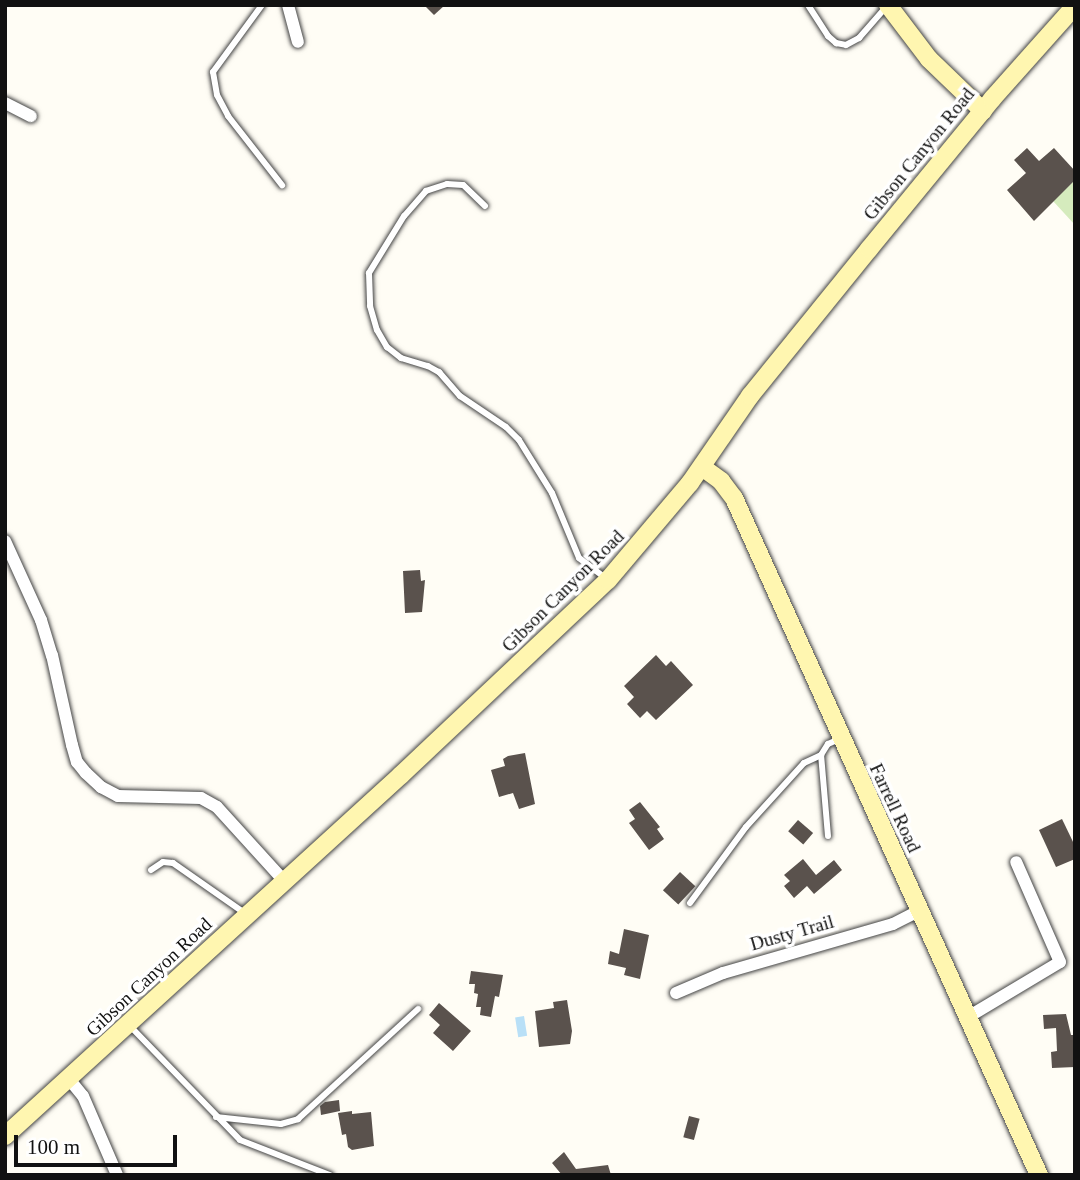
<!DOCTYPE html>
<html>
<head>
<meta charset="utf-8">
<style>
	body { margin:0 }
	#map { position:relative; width:1080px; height:1180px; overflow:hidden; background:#fffdf5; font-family:"Times New Roman",serif }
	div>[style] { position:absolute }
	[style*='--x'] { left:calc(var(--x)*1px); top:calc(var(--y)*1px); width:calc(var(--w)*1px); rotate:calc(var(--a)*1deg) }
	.green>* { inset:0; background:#d5ebbd }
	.water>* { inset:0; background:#b9e0f7; transform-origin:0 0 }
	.building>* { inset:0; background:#5a524d; transform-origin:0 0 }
	.roads { filter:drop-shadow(0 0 2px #444) drop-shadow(0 0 2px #444) }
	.lane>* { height:6px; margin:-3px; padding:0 3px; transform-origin:3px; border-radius:3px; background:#fff }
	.street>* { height:12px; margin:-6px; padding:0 6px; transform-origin:6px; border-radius:6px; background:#fff }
	.secondary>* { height:18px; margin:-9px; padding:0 9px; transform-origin:9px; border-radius:9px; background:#fff6b0 }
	span { translate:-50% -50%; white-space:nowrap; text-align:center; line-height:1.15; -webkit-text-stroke:7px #fff; paint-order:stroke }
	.street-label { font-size:19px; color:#111 }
	.frame { position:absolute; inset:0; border:7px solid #111; pointer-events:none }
	.scale { position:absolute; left:14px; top:1135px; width:163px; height:32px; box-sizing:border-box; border:4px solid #111; border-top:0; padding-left:9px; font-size:21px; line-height:24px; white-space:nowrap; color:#111; -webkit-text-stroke:5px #fff; paint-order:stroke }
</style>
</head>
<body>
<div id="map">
	<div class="green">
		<i style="clip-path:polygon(1075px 180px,1075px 225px,1053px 201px)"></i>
	</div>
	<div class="water">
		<i style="left:524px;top:1016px;width:20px;height:9px;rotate:81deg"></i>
	</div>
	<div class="building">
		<i style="clip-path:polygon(424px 5px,445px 5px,434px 15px)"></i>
		<i style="clip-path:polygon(1027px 148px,1039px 161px,1054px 148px,1075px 171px,1075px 180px,1034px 221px,1007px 190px,1026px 173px,1014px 160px)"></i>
		<i style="clip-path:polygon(420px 570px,421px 581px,425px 580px,422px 612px,405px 613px,403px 571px)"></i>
		<i style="clip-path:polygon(656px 655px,666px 666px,671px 661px,693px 685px,656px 720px,647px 711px,640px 718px,627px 704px,634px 697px,624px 686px)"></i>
		<i style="clip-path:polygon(525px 753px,535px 804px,519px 809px,513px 793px,499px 797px,491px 770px,505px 766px,503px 759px,508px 756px)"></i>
		<i style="clip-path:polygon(640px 802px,660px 827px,657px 829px,664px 839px,649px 850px,629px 823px,635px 819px,629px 810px)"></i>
		<i style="clip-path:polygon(1062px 819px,1075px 846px,1075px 859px,1056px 867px,1039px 830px)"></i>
		<i style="left:798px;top:820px;width:20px;height:15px;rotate:41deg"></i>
		<i style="clip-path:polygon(803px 859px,816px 875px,834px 860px,842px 870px,814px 894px,807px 886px,794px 898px,784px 886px,790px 881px,784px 875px)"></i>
		<i style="left:680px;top:872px;width:21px;height:25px;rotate:43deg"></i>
		<i style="clip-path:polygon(624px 929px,649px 935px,640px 979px,624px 975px,626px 968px,608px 964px,610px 951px,619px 954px)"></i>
		<i style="clip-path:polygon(471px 971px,503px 975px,499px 997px,495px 996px,491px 1017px,480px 1015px,481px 1007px,476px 1007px,478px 994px,474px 993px,475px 984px,469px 984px)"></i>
		<i style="clip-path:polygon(567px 1000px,572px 1031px,570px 1044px,539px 1047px,535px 1011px,554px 1008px,553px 1002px)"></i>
		<i style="clip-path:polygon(439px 1003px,471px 1031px,453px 1051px,433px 1033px,440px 1025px,429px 1015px)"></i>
		<i style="clip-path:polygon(1066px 1014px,1071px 1035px,1075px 1035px,1075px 1067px,1052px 1068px,1051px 1052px,1057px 1051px,1056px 1028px,1044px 1029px,1043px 1015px)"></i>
		<i style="clip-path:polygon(339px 1100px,340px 1111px,321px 1115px,320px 1106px,325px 1102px)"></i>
		<i style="clip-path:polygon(352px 1111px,352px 1114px,371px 1112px,374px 1146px,352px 1150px,348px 1147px,346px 1134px,342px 1135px,338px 1113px)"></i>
		<i style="left:689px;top:1116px;width:11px;height:22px;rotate:15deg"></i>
		<i style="clip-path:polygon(564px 1152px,576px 1169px,608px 1165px,611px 1175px,562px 1175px,552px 1163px)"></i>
	</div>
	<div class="roads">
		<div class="lane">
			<i style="--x:262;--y:5;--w:83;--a:126.2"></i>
			<i style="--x:213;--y:72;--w:23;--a:80"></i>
			<i style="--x:217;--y:95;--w:24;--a:62"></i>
			<i style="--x:228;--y:116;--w:88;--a:52"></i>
			<i style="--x:808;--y:5;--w:37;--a:57"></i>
			<i style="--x:828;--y:36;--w:11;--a:41"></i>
			<i style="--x:836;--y:43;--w:10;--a:11"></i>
			<i style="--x:846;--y:45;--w:15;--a:-28"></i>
			<i style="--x:859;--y:38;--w:41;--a:-48.9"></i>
			<i style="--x:485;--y:206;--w:30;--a:-136"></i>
			<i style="--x:463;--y:185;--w:16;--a:-176"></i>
			<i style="--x:447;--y:184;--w:22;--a:162"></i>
			<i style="--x:426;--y:191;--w:33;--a:131"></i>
			<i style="--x:404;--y:216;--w:67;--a:121.6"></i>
			<i style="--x:369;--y:273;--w:33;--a:88"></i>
			<i style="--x:370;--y:306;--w:25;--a:74"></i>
			<i style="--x:377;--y:330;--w:20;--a:60"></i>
			<i style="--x:387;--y:347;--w:18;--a:38"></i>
			<i style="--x:401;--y:358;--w:28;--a:17"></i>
			<i style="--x:428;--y:366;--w:13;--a:29"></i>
			<i style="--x:439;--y:372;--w:32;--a:49"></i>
			<i style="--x:460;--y:396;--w:55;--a:34"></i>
			<i style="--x:506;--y:427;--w:18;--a:45"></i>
			<i style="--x:519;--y:440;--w:62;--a:58.1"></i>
			<i style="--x:552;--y:493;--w:70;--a:67.4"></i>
			<i style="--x:579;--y:558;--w:35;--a:37"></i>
			<i style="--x:828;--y:836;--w:81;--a:-94.9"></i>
			<i style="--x:821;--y:755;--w:13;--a:-58"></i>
			<i style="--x:828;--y:744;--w:12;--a:-24"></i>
			<i style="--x:151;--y:870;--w:14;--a:-34"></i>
			<i style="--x:163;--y:862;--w:10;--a:6"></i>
			<i style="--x:173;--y:863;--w:89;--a:34.9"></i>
			<i style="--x:690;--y:903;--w:94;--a:-53.6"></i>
			<i style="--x:746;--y:827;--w:86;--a:-47.8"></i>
			<i style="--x:804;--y:763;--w:19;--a:-25"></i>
			<i style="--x:130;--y:1026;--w:158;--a:46"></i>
			<i style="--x:240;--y:1140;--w:97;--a:21.3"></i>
			<i style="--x:216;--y:1117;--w:65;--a:6.1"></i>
			<i style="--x:281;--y:1124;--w:18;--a:-16"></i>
			<i style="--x:298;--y:1119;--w:163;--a:-42.5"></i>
		</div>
		<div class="street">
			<i style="--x:288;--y:5;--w:38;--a:75"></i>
			<i style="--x:5;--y:103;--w:29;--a:27"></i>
			<i style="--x:5;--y:541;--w:87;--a:65.5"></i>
			<i style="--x:41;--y:620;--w:37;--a:73"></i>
			<i style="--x:52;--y:655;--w:92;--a:77.5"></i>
			<i style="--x:72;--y:745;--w:18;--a:74"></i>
			<i style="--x:77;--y:762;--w:14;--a:51"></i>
			<i style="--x:86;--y:773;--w:21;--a:43"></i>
			<i style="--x:101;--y:787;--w:19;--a:28"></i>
			<i style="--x:118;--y:796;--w:83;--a:1.4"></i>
			<i style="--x:201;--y:798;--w:18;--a:29"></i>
			<i style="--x:217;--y:807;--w:100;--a:47.8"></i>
			<i style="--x:676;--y:993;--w:51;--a:-23.1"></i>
			<i style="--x:723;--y:973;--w:177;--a:-16.1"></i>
			<i style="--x:893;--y:924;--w:29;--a:-27"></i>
			<i style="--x:968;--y:1017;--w:107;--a:-30.9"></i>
			<i style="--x:1060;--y:962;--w:109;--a:-113.7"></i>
			<i style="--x:69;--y:1079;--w:22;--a:51"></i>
			<i style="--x:83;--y:1096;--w:86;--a:66.7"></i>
		</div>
		<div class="secondary">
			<i style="--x:888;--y:5;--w:68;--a:52.8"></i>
			<i style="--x:929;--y:59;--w:75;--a:43.9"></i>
			<i style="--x:702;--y:467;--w:24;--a:36"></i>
			<i style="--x:721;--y:481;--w:21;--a:53"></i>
			<i style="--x:734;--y:498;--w:743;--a:65.75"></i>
			<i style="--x:5;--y:1136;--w:536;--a:-42.35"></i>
			<i style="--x:401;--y:775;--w:284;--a:-43.3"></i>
			<i style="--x:608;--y:580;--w:127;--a:-49.8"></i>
			<i style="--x:690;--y:483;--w:106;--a:-55.4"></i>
			<i style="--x:750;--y:396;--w:189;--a:-51"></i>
			<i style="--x:869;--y:249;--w:194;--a:-50.6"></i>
			<i style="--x:992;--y:99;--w:125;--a:-48.3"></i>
		</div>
	</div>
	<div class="street-label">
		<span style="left:919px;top:154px;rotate:-51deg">Gibson Canyon Road</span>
		<span style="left:563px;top:591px;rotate:-45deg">Gibson Canyon Road</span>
		<span style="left:895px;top:808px;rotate:65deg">Farrell Road</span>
		<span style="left:792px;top:933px;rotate:-16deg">Dusty Trail</span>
		<span style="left:149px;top:977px;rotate:-43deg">Gibson Canyon Road</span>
	</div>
	<div class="frame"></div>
	<div class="scale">100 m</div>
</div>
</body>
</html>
